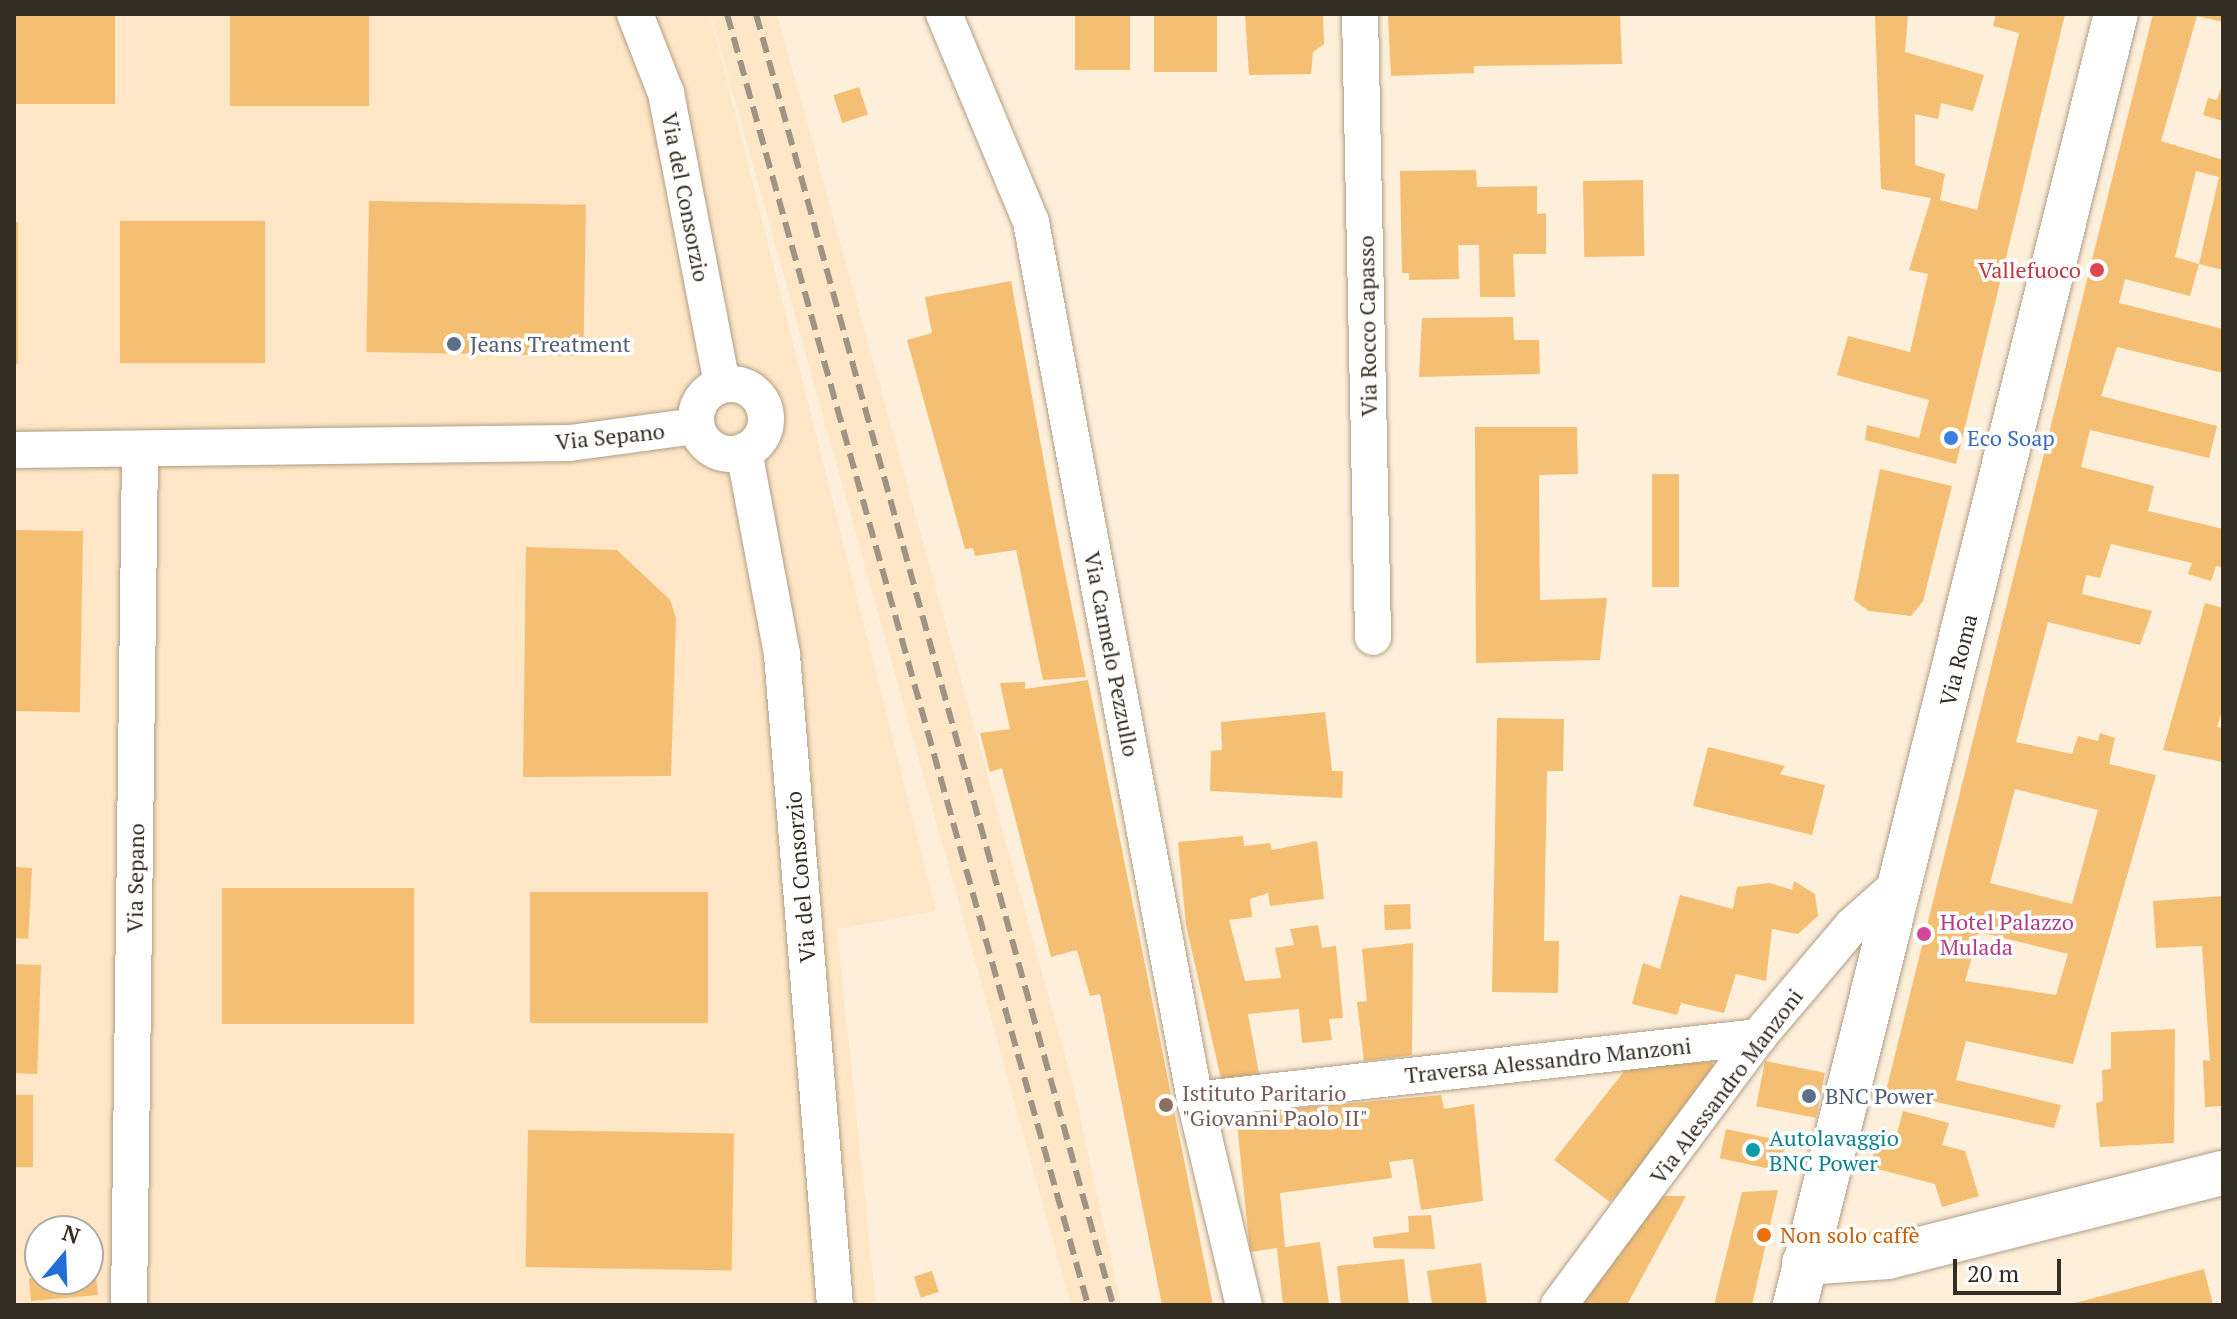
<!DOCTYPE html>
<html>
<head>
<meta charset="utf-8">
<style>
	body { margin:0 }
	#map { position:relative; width:2237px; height:1319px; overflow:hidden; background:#feefda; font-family:"PT Serif",serif }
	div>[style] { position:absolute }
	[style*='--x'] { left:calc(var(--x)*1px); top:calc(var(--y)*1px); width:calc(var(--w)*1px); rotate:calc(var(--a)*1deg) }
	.built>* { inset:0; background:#fee6c6 }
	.building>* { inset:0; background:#f4bf73; transform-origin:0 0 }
	.roads { filter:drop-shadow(0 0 2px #b09f86) drop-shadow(0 0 2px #b09f86) }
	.street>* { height:36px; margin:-18px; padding:0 18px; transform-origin:18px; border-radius:18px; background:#fff }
	.street>.ring { margin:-18px; padding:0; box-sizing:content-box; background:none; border:36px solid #fff; border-radius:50% }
	.secondary>* { height:44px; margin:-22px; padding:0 22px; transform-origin:22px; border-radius:22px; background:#fff }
	.rail>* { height:6px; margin-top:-3px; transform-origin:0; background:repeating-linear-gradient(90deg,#9f9484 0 16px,transparent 0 24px) }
	.dots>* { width:22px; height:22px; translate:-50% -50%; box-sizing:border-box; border:4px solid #fff; border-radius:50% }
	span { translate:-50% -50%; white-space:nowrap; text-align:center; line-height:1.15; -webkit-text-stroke:7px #fff; paint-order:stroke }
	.street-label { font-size:22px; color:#342d23 }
	.health-label { font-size:22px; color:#be3a42 }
	.right { translate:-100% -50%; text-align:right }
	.service-label { font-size:22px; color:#4e5e75 }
	.left { translate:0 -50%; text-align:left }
	.shop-label { font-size:22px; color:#366cbe }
	.hotel-label { font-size:22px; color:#b23c85 }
	.education-label { font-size:22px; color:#785e54 }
	.culture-label { font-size:22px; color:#0d838f }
	.food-label { font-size:22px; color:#c56008 }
	.frame { position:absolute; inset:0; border:16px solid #342d23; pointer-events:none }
	.north { position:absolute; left:24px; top:1215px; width:80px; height:80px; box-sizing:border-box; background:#fff; border:2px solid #aeaba7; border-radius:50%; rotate:19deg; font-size:22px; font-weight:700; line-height:32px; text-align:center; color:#342d23 }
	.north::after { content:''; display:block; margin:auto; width:28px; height:36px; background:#236dd8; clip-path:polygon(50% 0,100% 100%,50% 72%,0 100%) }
	.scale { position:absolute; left:1953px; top:1259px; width:108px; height:36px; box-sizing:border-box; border:4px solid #342d23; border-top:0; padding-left:10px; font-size:24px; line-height:28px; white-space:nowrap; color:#342d23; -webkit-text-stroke:6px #fff; paint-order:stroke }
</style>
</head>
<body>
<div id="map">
	<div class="built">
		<i style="clip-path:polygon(evenodd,14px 14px,710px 14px,936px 911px,837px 929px,876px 1305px,14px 1305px,14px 14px,40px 1231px,88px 1231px,88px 1279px,40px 1279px,40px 1231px)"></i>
		<i style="clip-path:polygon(711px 14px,777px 14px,1073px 1085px,1121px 1305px,1071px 1305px)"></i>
	</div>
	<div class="building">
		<i style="left:14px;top:14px;width:101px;height:90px"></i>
		<i style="left:230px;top:14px;width:139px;height:92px"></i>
		<i style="left:1075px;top:14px;width:55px;height:56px"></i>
		<i style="left:1154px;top:14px;width:63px;height:58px"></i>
		<i style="clip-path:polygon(1245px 14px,1323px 14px,1324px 44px,1313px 52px,1311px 74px,1249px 75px)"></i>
		<i style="clip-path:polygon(1396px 14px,1620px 14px,1622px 64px,1474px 66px,1474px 73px,1391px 76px,1388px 16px)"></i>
		<i style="clip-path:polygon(1875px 14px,1908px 14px,1905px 52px,1984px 75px,1973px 111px,1941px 103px,1938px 119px,1915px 114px,1915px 165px,1945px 174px,1940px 200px,1977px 210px,2019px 33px,1993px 26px,1996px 14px,2065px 14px,1956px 464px,1865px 440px,1867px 425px,1919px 438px,1929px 400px,1837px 375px,1848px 336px,1910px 352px,1928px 274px,1909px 270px,1931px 198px,1881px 189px)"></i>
		<i style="clip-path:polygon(evenodd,2153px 14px,2223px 14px,2223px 22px,2197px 16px,2161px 141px,2223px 160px,2223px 270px,2199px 264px,2219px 177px,2196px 171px,2175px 257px,2199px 264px,2190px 296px,2125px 279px,2119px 303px,2223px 329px,2223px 373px,2117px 347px,2101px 396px,2217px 426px,2209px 458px,2090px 430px,2081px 467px,2154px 486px,2148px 511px,2223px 529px,2223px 567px,2216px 566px,2211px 581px,2188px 574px,2192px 563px,2111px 544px,2100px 578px,2086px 575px,2082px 594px,2152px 611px,2140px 645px,2048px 622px,2016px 742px,2072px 754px,2078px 736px,2098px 741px,2100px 733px,2115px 738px,2109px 764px,2156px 775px,2073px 1064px,1966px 1041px,1956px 1080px,2061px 1105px,2054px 1128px,1886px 1091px,2153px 14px,2015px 789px,2098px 810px,2072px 904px,1990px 883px,2015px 789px,2153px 14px,1979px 932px,2068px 954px,2056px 995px,1965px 981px,1979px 932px)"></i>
		<i style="clip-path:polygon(2223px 83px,2223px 121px,2203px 115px,2208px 98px,2217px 100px)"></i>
		<i style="left:859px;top:87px;width:29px;height:27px;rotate:72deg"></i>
		<i style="clip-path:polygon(1476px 170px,1477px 187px,1537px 186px,1537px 214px,1546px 213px,1546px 254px,1513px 254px,1515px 297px,1480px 297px,1479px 245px,1458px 245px,1459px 279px,1409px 280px,1409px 273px,1402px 273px,1400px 171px)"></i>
		<i style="left:1643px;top:180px;width:76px;height:60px;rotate:89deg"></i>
		<i style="left:369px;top:201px;width:217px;height:151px;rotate:1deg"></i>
		<i style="left:120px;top:221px;width:145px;height:142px"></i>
		<i style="left:14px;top:222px;width:4px;height:142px"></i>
		<i style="clip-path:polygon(1011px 281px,1058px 539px,1086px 677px,1043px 680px,1016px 550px,975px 556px,973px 548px,965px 549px,907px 340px,932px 333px,925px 297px)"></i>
		<i style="clip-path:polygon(1513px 317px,1514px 340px,1539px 340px,1540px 374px,1419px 377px,1422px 318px)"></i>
		<i style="clip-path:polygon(1475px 427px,1577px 427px,1578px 474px,1539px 475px,1540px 600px,1607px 598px,1600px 660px,1476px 663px)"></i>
		<i style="clip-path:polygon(1880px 469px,1952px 486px,1923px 601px,1911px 616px,1869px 611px,1854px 600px)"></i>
		<i style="left:1652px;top:474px;width:27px;height:113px"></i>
		<i style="left:14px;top:530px;width:69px;height:181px;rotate:1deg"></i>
		<i style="clip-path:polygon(526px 547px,617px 550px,670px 600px,676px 618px,671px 776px,523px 777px)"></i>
		<i style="clip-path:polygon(2205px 603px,2223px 608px,2223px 708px,2217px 727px,2223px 728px,2223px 762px,2163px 750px)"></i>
		<i style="clip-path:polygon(1088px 680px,1213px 1305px,1162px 1305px,1100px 994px,1090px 996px,1077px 950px,1051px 957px,1002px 768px,990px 772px,980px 733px,1010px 729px,1000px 683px,1025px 682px,1025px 689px)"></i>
		<i style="clip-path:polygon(1325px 712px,1332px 771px,1343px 771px,1342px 798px,1210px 791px,1211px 751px,1222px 750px,1221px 722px)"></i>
		<i style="clip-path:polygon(1497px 718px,1564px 719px,1563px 771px,1547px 771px,1544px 941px,1559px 941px,1558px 993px,1492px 992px)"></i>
		<i style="clip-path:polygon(1708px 747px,1785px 766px,1780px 774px,1825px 785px,1812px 835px,1693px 806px)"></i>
		<i style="clip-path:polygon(1243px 836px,1244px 846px,1270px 843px,1272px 850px,1317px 841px,1324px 899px,1270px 906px,1268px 893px,1250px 899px,1252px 917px,1229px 920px,1245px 981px,1281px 978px,1275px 948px,1294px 945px,1290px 929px,1318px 925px,1322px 948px,1336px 946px,1343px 1018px,1329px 1019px,1332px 1040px,1302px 1043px,1299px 1009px,1248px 1014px,1260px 1079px,1222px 1083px,1186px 925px,1178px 842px)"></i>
		<i style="left:14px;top:867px;width:18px;height:71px;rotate:3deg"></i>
		<i style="clip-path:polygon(1794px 881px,1815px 894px,1818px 916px,1798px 934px,1772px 929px,1766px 981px,1736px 974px,1724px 1013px,1681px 1003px,1677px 1015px,1632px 1004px,1643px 963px,1660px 969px,1680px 895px,1733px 909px,1737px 887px,1770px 883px,1792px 890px)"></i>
		<i style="left:414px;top:888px;width:136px;height:192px;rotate:90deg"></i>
		<i style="left:708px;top:892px;width:131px;height:178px;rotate:90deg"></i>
		<i style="clip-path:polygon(2223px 896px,2223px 1106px,2205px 1107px,2203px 1060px,2210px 1061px,2202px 946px,2156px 948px,2153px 901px)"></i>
		<i style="left:1410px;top:904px;width:25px;height:26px;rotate:88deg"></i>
		<i style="clip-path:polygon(1413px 943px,1412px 1055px,1364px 1061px,1357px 1002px,1367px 1001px,1362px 949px)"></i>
		<i style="left:14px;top:964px;width:27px;height:109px;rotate:2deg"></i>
		<i style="clip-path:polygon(2175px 1029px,2174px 1143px,2100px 1147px,2096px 1103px,2103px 1101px,2102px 1070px,2111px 1069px,2111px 1032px)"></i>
		<i style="clip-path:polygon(1711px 1061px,1719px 1074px,1610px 1202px,1554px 1160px,1626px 1069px)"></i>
		<i style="left:1765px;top:1061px;width:61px;height:46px;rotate:11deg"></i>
		<i style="left:14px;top:1095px;width:19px;height:72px"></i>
		<i style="clip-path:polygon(1441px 1095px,1444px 1109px,1474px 1104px,1483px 1201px,1421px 1210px,1413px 1159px,1389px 1162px,1392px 1178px,1280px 1193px,1285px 1247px,1320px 1242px,1329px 1304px,1283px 1305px,1277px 1248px,1250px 1252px,1236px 1114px)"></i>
		<i style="clip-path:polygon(1903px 1111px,1949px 1123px,1942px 1145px,1965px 1151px,1979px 1196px,1942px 1207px,1935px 1184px,1870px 1167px,1880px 1129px,1897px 1134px)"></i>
		<i style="left:1726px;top:1129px;width:61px;height:30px;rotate:12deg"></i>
		<i style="left:528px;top:1130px;width:206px;height:137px;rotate:1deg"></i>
		<i style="clip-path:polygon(1778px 1190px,1752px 1305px,1714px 1305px,1742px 1192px)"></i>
		<i style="clip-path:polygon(1658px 1196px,1686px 1196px,1627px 1305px,1575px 1305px)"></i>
		<i style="clip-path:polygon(1431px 1215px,1435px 1249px,1374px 1248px,1373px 1237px,1409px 1232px,1408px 1216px)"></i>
		<i style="clip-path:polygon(88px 1248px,93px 1248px,98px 1295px,31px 1301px,29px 1278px,88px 1279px)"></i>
		<i style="clip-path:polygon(1404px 1259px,1409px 1305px,1341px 1305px,1337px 1266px)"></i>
		<i style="clip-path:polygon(1481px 1263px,1487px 1305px,1432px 1305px,1427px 1271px)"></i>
		<i style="clip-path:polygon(2204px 1269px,2213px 1305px,2072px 1305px,2071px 1304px)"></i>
		<i style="left:932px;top:1271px;width:22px;height:19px;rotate:72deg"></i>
	</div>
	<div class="roads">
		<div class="street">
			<i style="--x:635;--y:14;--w:85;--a:68.6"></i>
			<i style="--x:666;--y:93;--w:297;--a:79.1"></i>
			<i style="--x:944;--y:14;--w:225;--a:67.3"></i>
			<i style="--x:1031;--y:222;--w:893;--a:79.42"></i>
			<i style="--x:1195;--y:1100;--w:211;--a:76.6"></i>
			<i style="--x:1360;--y:14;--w:623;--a:88.8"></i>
			<i class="ring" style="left:696px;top:384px;width:34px;height:34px"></i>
			<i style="--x:14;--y:450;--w:556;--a:-0.72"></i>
			<i style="--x:570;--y:443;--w:127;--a:-7.7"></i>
			<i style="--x:744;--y:451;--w:208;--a:79.4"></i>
			<i style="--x:782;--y:655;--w:652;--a:85.34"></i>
			<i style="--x:1195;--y:1100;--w:567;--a:-6.38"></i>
			<i style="--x:129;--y:1305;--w:854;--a:-89.26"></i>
			<i style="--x:1559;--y:1305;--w:334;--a:-53.4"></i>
			<i style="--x:1758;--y:1037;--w:145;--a:-49.7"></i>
			<i style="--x:1852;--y:926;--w:71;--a:-41.6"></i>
		</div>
		<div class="secondary">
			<i style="--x:1804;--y:1263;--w:84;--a:-4.1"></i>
			<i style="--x:1888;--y:1257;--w:345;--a:-14.1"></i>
			<i style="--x:1795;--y:1305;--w:1330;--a:-76.04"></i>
		</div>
	</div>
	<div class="rail">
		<i style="--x:727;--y:14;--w:1341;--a:74.38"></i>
		<i style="--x:756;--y:14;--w:1339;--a:74.54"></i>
	</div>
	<div class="dots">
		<i style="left:2097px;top:270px;background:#e0444e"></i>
		<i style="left:454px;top:344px;background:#5c6f8a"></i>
		<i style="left:1951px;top:438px;background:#3f7fe0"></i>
		<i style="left:1924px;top:934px;background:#d1479c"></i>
		<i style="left:1809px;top:1096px;background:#5c6f8a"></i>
		<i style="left:1166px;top:1105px;background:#8d6e63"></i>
		<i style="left:1753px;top:1150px;background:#0f9aa8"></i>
		<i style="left:1764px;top:1235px;background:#e8710a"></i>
	</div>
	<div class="street-label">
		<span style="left:686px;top:197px;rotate:79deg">Via del Consorzio</span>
		<span style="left:1367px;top:326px;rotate:-91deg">Via Rocco Capasso</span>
		<span style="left:610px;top:436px;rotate:-6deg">Via Sepano</span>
		<span style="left:1112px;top:654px;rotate:79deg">Via Carmelo Pezzullo</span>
		<span style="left:1958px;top:660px;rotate:-76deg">Via Roma</span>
		<span style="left:800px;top:877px;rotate:-95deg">Via del Consorzio</span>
		<span style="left:135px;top:878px;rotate:-89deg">Via Sepano</span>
		<span style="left:1548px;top:1060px;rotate:-6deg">Traversa Alessandro Manzoni</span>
		<span style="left:1726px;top:1086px;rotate:-53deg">Via Alessandro Manzoni</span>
	</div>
	<div class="health-label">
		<span class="right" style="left:2081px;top:270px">Vallefuoco</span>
	</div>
	<div class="service-label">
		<span class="left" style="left:470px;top:344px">Jeans Treatment</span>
		<span class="left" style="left:1825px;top:1096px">BNC Power</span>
	</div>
	<div class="shop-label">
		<span class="left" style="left:1967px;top:438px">Eco Soap</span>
	</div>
	<div class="hotel-label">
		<span class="left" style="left:1940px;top:934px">Hotel Palazzo<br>Mulada</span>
	</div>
	<div class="education-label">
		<span class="left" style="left:1182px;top:1105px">Istituto Paritario<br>"Giovanni Paolo II"</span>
	</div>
	<div class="culture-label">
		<span class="left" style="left:1769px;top:1150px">Autolavaggio<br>BNC Power</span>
	</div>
	<div class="food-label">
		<span class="left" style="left:1780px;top:1235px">Non solo caffè</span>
	</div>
	<div class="frame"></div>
	<div class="north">N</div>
	<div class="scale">20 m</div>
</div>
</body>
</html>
